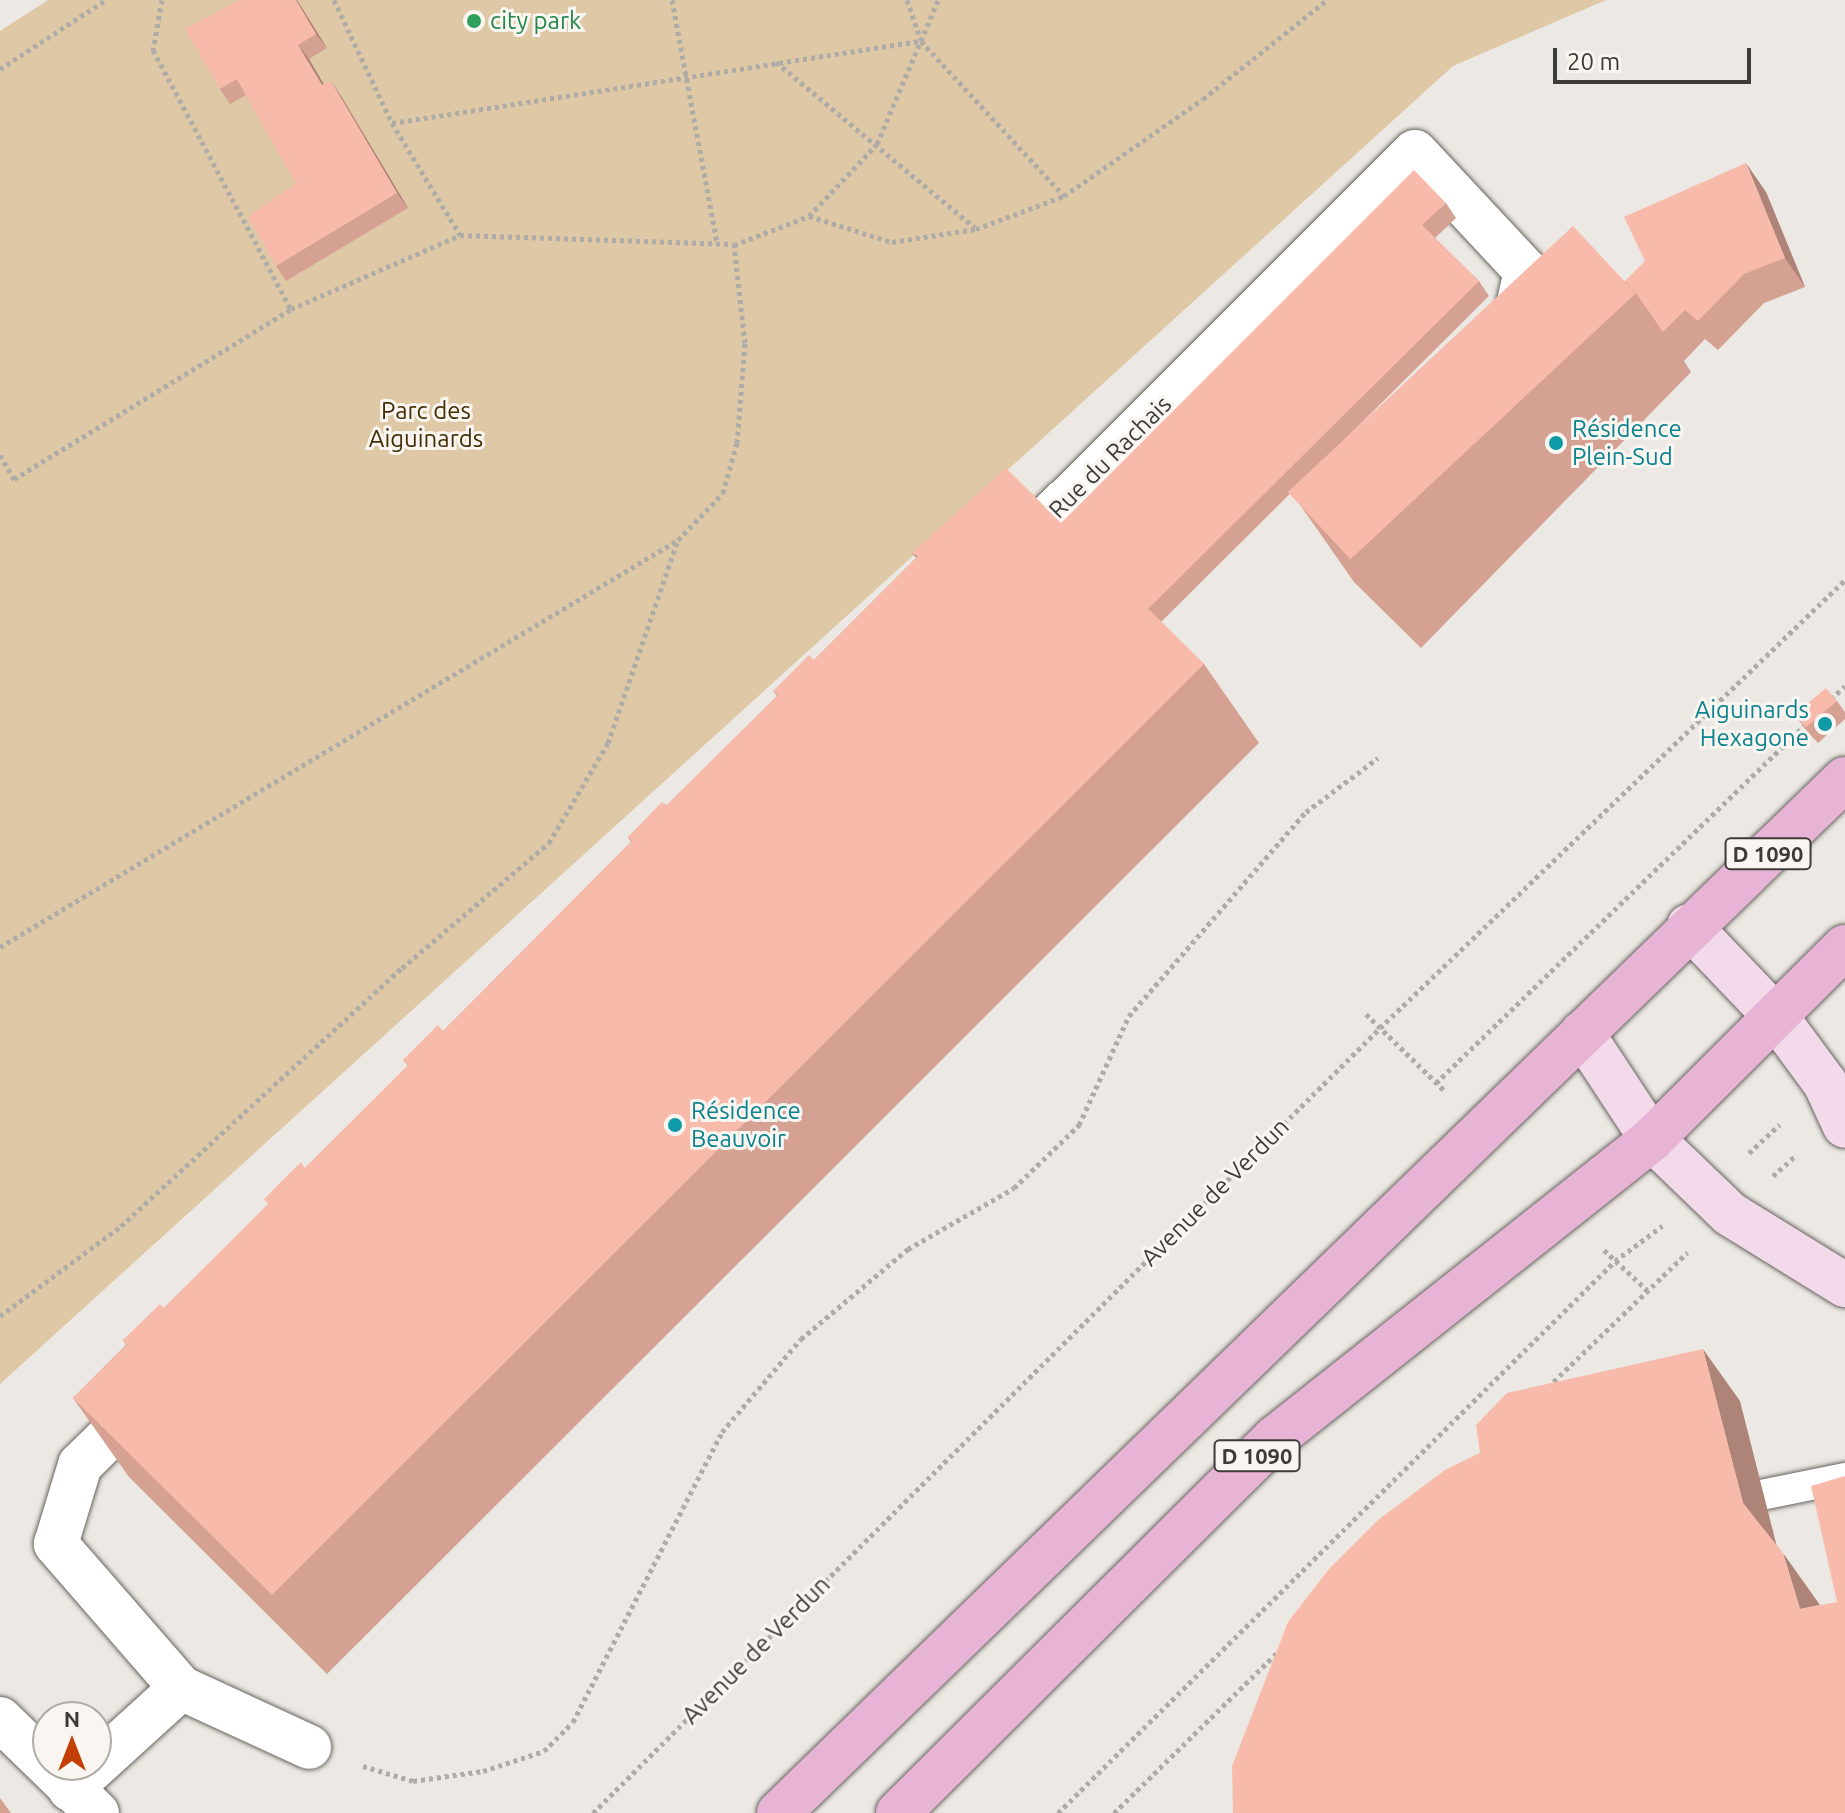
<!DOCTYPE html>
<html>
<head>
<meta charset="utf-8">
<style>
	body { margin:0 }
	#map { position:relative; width:1845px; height:1813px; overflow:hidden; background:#ece8e3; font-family:Ubuntu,sans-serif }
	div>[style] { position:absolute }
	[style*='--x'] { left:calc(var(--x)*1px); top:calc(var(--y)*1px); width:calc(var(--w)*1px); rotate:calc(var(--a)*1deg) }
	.green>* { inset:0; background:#dfc8a6 }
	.path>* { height:5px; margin-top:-2.5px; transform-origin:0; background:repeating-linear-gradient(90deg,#afaca8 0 4px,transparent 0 8px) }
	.roads { filter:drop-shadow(0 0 2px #686560) drop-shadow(0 0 2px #686560) }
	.lane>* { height:30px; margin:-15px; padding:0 15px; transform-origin:15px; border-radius:15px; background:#fff }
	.street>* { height:44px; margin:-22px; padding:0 22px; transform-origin:22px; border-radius:22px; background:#fff }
	.secondary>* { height:44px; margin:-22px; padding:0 22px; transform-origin:22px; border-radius:22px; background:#f3daea }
	.primary>* { height:44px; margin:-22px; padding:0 22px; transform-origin:22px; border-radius:22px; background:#e7b4d6 }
	.wall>* { inset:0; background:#d5a193 }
	.shaded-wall>* { inset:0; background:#ae8378 }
	.building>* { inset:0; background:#f8bbab; transform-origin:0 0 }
	.dots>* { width:22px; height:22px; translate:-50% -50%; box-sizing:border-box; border:4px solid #f9f5f0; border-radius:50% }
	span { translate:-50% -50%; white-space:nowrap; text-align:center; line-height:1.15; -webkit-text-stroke:6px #f9f5f0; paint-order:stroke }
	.shield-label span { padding:2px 6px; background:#f9f5f0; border:2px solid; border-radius:6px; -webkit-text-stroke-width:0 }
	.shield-label { font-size:22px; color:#3e3c3a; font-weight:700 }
	.leisure-label { font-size:24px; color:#27864d }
	.left { translate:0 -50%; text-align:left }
	.park-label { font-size:24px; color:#442e05 }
	.culture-label { font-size:24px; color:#0d838f }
	.right { translate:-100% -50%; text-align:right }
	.street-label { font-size:24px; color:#3e3c3a }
	.north { position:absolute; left:32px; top:1701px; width:80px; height:80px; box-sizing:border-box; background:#f9f5f0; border:2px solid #aeaba7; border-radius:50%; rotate:0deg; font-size:22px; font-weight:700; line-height:32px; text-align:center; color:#3e3c3a }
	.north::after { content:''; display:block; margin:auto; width:28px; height:36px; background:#c43d03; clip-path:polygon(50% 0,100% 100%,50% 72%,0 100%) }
	.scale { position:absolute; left:1553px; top:48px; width:198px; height:36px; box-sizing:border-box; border:4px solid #3e3c3a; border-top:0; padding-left:10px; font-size:24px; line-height:28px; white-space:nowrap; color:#3e3c3a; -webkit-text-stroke:6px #f9f5f0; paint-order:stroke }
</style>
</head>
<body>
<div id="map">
	<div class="green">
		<i style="clip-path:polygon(48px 0,1606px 0,1453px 66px,0 1384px,0 31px)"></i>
	</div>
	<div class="path">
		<i style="--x:162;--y:0;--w:51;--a:100.2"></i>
		<i style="--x:153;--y:50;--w:293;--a:62"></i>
		<i style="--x:334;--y:0;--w:136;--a:64.8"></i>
		<i style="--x:392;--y:123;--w:131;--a:58.7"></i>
		<i style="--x:672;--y:0;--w:246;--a:79.5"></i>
		<i style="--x:907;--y:0;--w:43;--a:71.1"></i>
		<i style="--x:921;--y:41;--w:211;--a:47.3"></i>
		<i style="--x:1064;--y:196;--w:169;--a:-34.9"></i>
		<i style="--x:1203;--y:99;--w:159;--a:-38.6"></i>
		<i style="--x:776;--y:62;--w:259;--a:39.8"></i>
		<i style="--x:0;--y:69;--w:126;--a:-33.1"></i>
		<i style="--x:392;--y:123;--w:534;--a:-8.83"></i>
		<i style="--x:809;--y:216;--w:87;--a:17.4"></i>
		<i style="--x:892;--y:242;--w:85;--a:-8.8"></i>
		<i style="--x:976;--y:229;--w:94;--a:-20.6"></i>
		<i style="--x:0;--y:455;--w:28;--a:60"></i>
		<i style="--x:14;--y:479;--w:325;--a:-31.5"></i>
		<i style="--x:291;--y:309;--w:184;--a:-23.6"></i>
		<i style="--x:460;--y:235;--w:273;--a:1.9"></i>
		<i style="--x:1831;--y:699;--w:19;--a:-43"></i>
		<i style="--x:0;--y:947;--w:791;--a:-30.98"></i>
		<i style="--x:1366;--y:1014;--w:109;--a:44.3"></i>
		<i style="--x:1436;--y:1083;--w:517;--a:-44.14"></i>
		<i style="--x:1749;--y:1153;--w:42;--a:-43.1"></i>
		<i style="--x:1773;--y:1176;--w:30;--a:-42"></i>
		<i style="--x:1604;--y:1250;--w:59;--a:42.9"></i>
		<i style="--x:0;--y:1316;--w:151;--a:-36.6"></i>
		<i style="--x:121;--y:1226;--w:381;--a:-42.6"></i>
		<i style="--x:402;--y:968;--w:193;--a:-40.4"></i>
		<i style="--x:549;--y:843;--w:116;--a:-59.5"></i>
		<i style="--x:608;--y:743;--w:215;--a:-71"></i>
		<i style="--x:678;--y:540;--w:65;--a:-46.2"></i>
		<i style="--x:723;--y:493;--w:52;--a:-74.4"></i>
		<i style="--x:737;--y:443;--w:100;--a:-85.4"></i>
		<i style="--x:745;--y:343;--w:99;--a:-96.4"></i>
		<i style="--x:734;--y:245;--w:80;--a:-21.1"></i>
		<i style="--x:809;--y:216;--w:99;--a:-46.6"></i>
		<i style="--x:877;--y:144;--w:156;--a:-67"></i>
		<i style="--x:1548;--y:1387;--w:194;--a:-44"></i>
		<i style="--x:363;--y:1766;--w:52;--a:16.7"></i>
		<i style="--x:413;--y:1781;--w:71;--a:-8.1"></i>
		<i style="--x:483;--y:1771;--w:64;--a:-18.2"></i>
		<i style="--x:544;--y:1751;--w:41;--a:-45"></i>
		<i style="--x:573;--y:1722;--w:326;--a:-62.8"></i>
		<i style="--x:722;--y:1432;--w:122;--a:-49.7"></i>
		<i style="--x:801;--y:1339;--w:140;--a:-40.1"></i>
		<i style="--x:908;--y:1249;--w:122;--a:-29.9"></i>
		<i style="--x:1014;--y:1188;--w:91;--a:-44.1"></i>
		<i style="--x:1079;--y:1125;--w:120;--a:-65.4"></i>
		<i style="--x:1129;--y:1016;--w:270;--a:-49.1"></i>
		<i style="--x:1306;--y:812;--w:90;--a:-36.9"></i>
		<i style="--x:593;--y:1813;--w:1112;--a:-44.93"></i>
		<i style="--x:1380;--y:1028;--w:646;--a:-43.93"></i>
		<i style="--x:1058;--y:1813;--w:784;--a:-44.74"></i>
		<i style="--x:1615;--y:1261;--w:59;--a:-36.7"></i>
		<i style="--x:1114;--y:1813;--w:231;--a:-44.5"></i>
	</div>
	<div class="roads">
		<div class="lane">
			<i style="--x:1761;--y:1495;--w:86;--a:-11.4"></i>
		</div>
		<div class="street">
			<i style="--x:1009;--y:557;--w:573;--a:-44.93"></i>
			<i style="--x:1415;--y:152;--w:163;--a:47"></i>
			<i style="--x:1526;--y:271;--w:64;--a:102.7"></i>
			<i style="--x:181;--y:1688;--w:141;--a:24.7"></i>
			<i style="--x:0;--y:1719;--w:135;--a:44.1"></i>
			<i style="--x:70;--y:1789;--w:150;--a:-42.3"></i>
			<i style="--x:181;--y:1688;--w:191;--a:-131"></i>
			<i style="--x:56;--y:1544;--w:83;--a:-73.1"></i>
			<i style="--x:80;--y:1465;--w:94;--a:-44.6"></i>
		</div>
		<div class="secondary">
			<i style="--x:1689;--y:926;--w:127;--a:46.3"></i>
			<i style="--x:1777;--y:1018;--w:81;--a:53.6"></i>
			<i style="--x:1825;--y:1083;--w:47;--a:65.1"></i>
			<i style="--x:1582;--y:1033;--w:127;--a:56.6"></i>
			<i style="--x:1652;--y:1139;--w:108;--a:43.9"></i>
			<i style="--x:1730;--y:1214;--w:135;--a:31.7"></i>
		</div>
		<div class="primary">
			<i style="--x:779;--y:1813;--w:1485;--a:-44.13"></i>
			<i style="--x:898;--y:1813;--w:532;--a:-44.85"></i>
			<i style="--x:1275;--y:1438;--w:481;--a:-38.4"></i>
			<i style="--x:1652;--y:1139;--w:272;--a:-44.9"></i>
		</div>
	</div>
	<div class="wall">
		<i style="clip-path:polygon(297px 0,327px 48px,309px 59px,324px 85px,331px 81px,341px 96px,408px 208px,286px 281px,276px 266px,296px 184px,246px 95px,230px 104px,220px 89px)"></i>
		<i style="clip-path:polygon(1766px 192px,1805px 287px,1764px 303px,1718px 350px,1705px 339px,1684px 361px,1691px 372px,1421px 648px,1354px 582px,1298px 502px,1625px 281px)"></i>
		<i style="clip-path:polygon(1446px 203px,1456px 218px,1435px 238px,1479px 281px,1489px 296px,1161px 622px,1204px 664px,1259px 743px,327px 1674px,129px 1477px,73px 1398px,126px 1345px,123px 1340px,164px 1308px,408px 1066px,403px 1060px,443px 1031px,631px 842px,628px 837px,667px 805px,777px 696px,773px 691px,814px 660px,916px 558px,912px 553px,1061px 523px)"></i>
		<i style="clip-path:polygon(1837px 701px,1845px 712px,1845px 719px,1818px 743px,1806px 730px,1795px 715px)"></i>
		<i style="clip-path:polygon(0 1798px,11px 1813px,0 1813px)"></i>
	</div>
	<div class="shaded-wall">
		<i style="clip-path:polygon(296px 0,297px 0,327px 48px,316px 34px)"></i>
		<i style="clip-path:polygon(298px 45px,309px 59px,333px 100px,322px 85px)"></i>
		<i style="clip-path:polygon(331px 81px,341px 96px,408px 208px,397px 193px)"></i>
		<i style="clip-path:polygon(1746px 163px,1766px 192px,1805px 287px,1785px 258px)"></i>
		<i style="clip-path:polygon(1703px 1349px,1740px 1401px,1779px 1555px,1743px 1503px)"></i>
		<i style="clip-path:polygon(1783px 1553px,1820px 1605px,1800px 1609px)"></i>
	</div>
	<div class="building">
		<i style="clip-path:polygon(240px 0,296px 0,316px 34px,298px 45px,322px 85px,331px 81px,397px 193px,276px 266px,248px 216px,296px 184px,237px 79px,220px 89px,185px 29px)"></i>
		<i style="clip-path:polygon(1746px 163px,1785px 258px,1744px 274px,1698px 321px,1685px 310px,1663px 332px,1636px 293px,1625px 281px,1645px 261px,1624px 217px)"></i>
		<i style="clip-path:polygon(1414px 170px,1446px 203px,1422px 225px,1479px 281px,1148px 609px,1061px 523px)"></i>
		<i style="left:1573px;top:226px;width:92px;height:390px;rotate:47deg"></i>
		<i style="clip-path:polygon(1006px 468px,1204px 664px,272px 1595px,73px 1398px,127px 1345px,123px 1340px,160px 1304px,164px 1308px,268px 1204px,264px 1199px,301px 1162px,305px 1168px,408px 1065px,403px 1060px,438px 1025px,443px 1031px,632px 841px,628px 837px,662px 802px,667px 805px,778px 695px,773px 691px,809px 655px,814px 660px,918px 556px,912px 553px)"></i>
		<i style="left:1826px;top:688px;width:17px;height:41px;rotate:50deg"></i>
		<i style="clip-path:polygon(1703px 1349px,1743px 1503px,1783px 1553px,1800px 1609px,1837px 1602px,1811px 1486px,1845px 1476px,1845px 1813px,1233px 1813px,1232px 1766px,1288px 1622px,1329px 1569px,1378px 1520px,1445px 1470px,1480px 1453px,1476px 1425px,1507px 1393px)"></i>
	</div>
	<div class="dots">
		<i style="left:474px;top:21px;background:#2e9e5b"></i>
		<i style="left:1556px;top:443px;background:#0f9aa8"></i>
		<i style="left:1825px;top:724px;background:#0f9aa8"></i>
		<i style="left:675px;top:1125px;background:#0f9aa8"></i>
	</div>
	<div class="shield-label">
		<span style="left:1768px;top:854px">D 1090</span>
		<span style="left:1257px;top:1456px">D 1090</span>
	</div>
	<div class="leisure-label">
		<span class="left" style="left:490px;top:21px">city park</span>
	</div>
	<div class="park-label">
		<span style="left:426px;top:425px">Parc des<br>Aiguinards</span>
	</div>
	<div class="culture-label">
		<span class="left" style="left:1572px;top:443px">Résidence<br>Plein-Sud</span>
		<span class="right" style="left:1809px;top:724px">Aiguinards<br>Hexagone</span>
		<span class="left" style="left:691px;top:1125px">Résidence<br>Beauvoir</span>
	</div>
	<div class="street-label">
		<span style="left:1110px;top:457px;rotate:-45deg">Rue du Rachais</span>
		<span style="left:1215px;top:1192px;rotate:-45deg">Avenue de Verdun</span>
		<span style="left:756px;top:1650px;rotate:-45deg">Avenue de Verdun</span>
	</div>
	<div class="north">N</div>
	<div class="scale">20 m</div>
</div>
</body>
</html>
